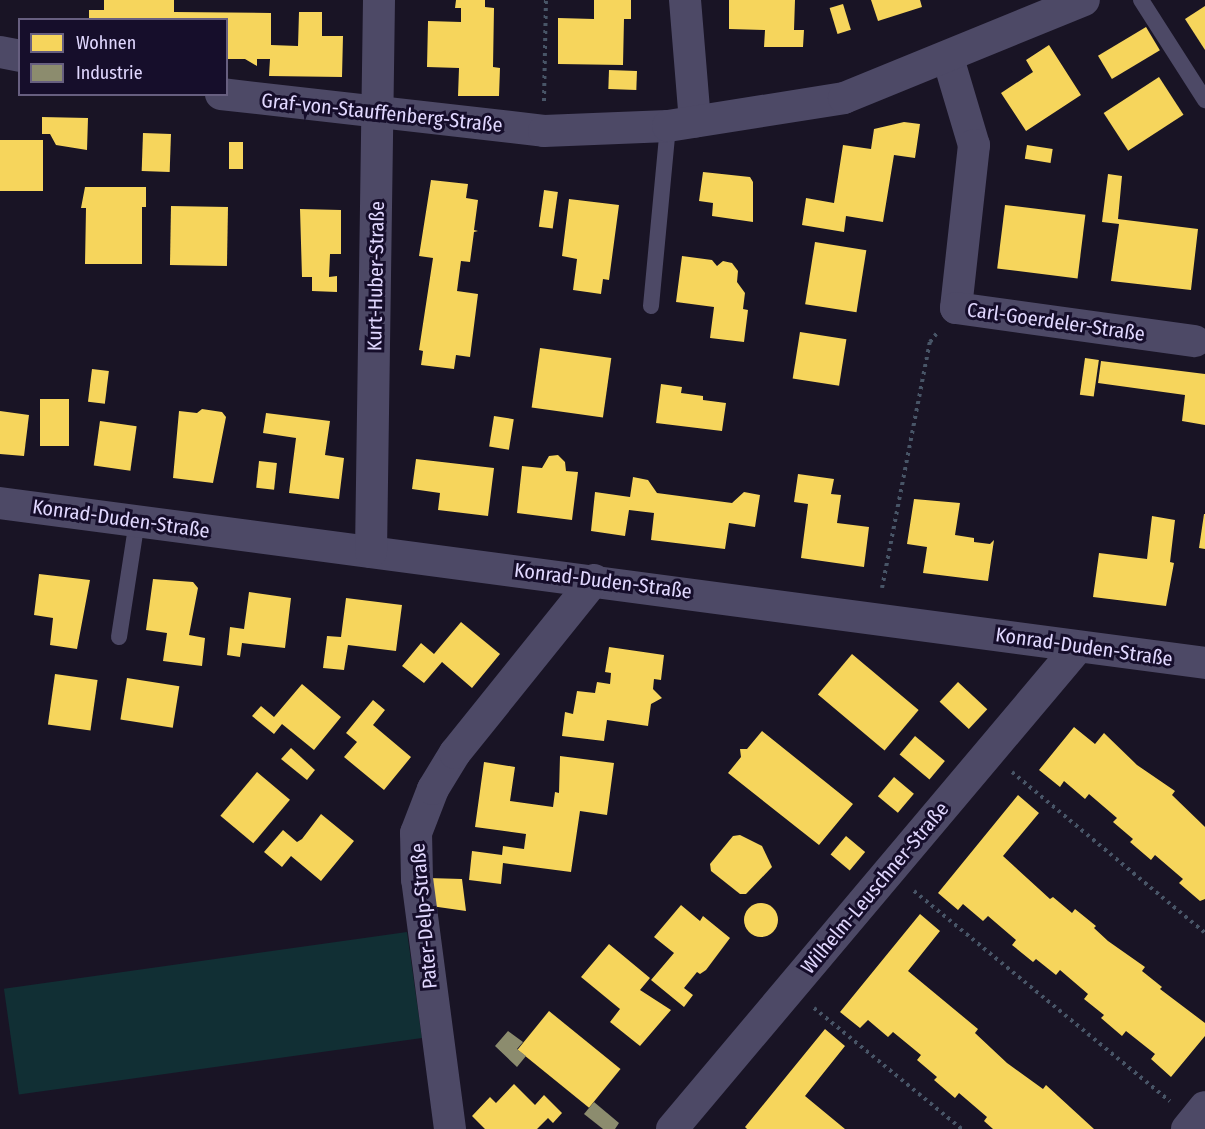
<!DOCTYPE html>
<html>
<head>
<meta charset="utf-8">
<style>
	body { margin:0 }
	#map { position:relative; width:1205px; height:1129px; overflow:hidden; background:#191425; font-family:"Fira Sans Condensed",sans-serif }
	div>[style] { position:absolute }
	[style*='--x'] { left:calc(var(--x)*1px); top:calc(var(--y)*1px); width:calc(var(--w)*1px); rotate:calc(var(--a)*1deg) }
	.green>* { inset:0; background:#112f34; transform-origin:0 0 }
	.homes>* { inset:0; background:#f6d55c; transform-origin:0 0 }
	.round { border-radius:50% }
	.industry>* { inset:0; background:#8c8c6e }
	.path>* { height:4px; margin-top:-2px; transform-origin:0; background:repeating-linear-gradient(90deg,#485567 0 3px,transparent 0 7.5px) }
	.service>* { height:16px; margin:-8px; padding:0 8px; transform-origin:8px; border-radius:8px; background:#4d4966 }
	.minor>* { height:32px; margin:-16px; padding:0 16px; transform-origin:16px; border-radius:16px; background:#4d4966 }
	span { translate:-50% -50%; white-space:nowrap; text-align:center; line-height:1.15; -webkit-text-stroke:6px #160e2b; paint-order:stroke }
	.street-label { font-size:20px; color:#e1d8ff }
	.legend { position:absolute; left:18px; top:18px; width:210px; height:78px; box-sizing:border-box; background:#160e2b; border:2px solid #675f80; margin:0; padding:8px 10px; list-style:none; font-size:18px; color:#e1d8ff }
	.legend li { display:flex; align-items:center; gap:12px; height:30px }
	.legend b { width:30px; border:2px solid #675f80 }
</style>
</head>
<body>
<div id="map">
	<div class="green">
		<i style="left:407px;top:932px;width:107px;height:407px;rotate:82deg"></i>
	</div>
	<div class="homes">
		<i style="clip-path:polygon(104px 0,174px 0,174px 12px,271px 13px,271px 45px,298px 46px,299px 12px,322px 12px,322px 36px,343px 36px,342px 77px,269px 76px,270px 59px,257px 59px,257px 66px,245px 59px,226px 59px,226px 20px,89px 20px,89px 10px,104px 10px)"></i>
		<i style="clip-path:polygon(456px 0,485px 0,485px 7px,494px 8px,493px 67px,500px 68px,499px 96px,458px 96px,459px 68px,427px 67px,428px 21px,461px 22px,461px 8px,455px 8px)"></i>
		<i style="clip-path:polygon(594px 0,631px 0,631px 19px,624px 19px,623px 65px,558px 64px,558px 18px,594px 19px)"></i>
		<i style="clip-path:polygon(729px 0,795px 0,794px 30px,804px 30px,803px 47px,764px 47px,765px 30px,729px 29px)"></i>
		<i style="clip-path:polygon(871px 0,920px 0,922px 7px,878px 21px)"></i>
		<i style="left:843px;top:4px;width:27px;height:14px;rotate:73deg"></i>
		<i style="clip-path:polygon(1205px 6px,1205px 50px,1185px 19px)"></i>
		<i style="left:1146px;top:27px;width:27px;height:56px;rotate:59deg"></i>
		<i style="clip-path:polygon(1049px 45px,1081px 95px,1026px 131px,1001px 93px,1033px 72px,1026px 60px)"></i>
		<i style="left:609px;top:70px;width:28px;height:19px;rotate:2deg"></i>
		<i style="left:1159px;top:77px;width:45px;height:66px;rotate:57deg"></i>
		<i style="clip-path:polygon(42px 117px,88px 118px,87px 150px,56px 145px,50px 134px,42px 134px)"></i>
		<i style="clip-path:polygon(904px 122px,920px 124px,915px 158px,894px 155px,883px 222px,846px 216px,844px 232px,802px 225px,806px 198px,834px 203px,843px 145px,871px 149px,874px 129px)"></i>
		<i style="left:143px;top:133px;width:28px;height:38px;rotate:2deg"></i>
		<i style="left:0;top:140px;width:43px;height:51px"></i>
		<i style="left:229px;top:142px;width:14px;height:27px"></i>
		<i style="left:1027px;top:145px;width:26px;height:14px;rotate:9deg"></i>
		<i style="clip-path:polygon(703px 172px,750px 177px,753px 182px,753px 222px,712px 216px,713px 203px,699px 201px)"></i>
		<i style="clip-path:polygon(1108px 174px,1122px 176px,1118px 219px,1198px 229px,1191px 290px,1111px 281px,1119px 224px,1102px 222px)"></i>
		<i style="clip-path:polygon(431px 180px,468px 184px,466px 198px,478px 200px,474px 230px,478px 231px,474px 232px,470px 262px,461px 261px,457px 291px,478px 294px,470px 357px,456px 355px,454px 369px,421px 365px,423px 351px,419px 350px,433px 258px,419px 256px)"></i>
		<i style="clip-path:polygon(85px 187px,146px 187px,146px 207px,142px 207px,142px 264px,85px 264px,86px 208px,81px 208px)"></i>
		<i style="left:544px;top:190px;width:14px;height:37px;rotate:8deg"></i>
		<i style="clip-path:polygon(569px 199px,619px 205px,609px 280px,603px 279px,601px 294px,573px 290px,577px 259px,562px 256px)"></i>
		<i style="left:1005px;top:205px;width:81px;height:64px;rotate:7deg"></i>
		<i style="left:171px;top:206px;width:57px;height:59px;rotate:1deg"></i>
		<i style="clip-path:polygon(300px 209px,341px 210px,341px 254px,330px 254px,329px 277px,337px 276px,337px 292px,312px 291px,312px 277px,302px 277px)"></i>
		<i style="left:815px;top:242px;width:52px;height:63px;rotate:9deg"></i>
		<i style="clip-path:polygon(682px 256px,712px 260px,717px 266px,723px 261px,732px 263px,738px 271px,737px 282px,745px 293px,743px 309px,748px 310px,744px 342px,710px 338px,714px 307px,676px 302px)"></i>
		<i style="left:800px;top:332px;width:47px;height:47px;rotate:9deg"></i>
		<i style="left:540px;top:348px;width:72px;height:60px;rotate:8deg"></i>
		<i style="left:1085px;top:358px;width:14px;height:37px;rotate:8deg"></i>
		<i style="clip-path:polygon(1101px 361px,1205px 374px,1205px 425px,1182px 421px,1185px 395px,1098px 383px)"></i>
		<i style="left:92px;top:369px;width:17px;height:33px;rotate:7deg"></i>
		<i style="clip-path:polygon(661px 384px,682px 387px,681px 393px,703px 396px,703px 400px,726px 403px,722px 431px,656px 423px)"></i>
		<i style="left:40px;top:399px;width:29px;height:47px"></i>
		<i style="clip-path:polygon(202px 409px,222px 412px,226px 417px,213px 483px,173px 478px,179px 411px,197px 413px)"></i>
		<i style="clip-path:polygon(0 411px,29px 415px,24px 456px,0 454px)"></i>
		<i style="clip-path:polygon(266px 413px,330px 421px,325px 455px,344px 458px,339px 499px,289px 493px,296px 438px,263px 433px)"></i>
		<i style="left:494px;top:416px;width:20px;height:31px;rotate:9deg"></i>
		<i style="left:100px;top:421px;width:37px;height:45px;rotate:8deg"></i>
		<i style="clip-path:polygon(558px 455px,565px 462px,566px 471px,578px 472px,572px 520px,517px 513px,522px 466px,542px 468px,549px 456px)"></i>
		<i style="clip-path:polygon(416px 459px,494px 468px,488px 516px,438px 510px,440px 493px,412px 489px)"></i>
		<i style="left:259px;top:461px;width:18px;height:27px;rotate:6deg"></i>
		<i style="clip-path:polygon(798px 474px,834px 479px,831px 494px,841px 495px,837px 523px,869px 527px,864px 567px,801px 558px,808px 504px,794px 502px)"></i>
		<i style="clip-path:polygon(633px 477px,648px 480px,657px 493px,732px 503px,744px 492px,760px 495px,755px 527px,729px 523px,725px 549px,651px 540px,654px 513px,629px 510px,625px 536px,591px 531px,595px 492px,630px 497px)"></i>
		<i style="clip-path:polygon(914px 499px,960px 503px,955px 535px,974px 538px,974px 542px,990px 544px,994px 540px,988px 581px,923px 573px,927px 547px,907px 544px)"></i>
		<i style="clip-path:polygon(1204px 514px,1205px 514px,1205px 549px,1199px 548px)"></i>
		<i style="clip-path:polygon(1152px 516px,1175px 520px,1170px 562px,1174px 563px,1166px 606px,1093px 597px,1099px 553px,1147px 559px)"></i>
		<i style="clip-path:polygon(39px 574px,90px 580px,77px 649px,50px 645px,53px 618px,34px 615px)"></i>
		<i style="clip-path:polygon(153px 579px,193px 582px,198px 588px,189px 635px,205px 638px,202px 666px,163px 661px,167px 633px,146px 630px)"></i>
		<i style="clip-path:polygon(249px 592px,291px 598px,285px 648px,242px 643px,240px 657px,227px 655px,230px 627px,244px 629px)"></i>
		<i style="clip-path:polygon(346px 598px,402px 605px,396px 651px,348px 645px,344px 670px,323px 668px,327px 636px,341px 637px)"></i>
		<i style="clip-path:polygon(461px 622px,500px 654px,472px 688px,442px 662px,424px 683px,402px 666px,421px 643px,434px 654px)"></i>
		<i style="clip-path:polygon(609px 647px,664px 655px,661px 680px,654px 679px,653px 689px,662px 698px,651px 704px,648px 726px,607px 720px,604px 741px,562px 736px,565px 712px,573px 714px,577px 691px,595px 693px,597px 682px,610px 684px,611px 673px,605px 672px)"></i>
		<i style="left:852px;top:654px;width:87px;height:53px;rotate:40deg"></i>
		<i style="left:55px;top:674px;width:43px;height:51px;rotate:8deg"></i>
		<i style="left:127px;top:678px;width:53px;height:42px;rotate:9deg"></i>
		<i style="left:958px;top:682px;width:40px;height:27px;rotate:43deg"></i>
		<i style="clip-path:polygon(302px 684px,341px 717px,314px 750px,282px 724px,274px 734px,252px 716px,261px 706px,274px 717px)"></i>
		<i style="clip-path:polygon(373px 700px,385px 710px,373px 725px,411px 757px,384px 790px,344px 757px,357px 742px,346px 733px)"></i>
		<i style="clip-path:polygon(1074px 727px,1095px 744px,1104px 733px,1137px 765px,1175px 791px,1172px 795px,1205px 827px,1205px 899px,1200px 901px,1179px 883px,1183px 879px,1155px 855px,1151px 860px,1130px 842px,1133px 839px,1113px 822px,1117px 818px,1089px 794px,1085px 799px,1064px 781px,1060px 787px,1039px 770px)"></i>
		<i style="clip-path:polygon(762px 731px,853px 804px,819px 845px,728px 773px,741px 757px,740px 749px,747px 749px)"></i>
		<i style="left:915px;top:736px;width:39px;height:24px;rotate:40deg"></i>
		<i style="clip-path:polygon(291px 748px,315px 770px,307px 780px,281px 759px)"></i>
		<i style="clip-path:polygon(560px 756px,614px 763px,607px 815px,580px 811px,571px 872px,503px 863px,501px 884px,469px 880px,472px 851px,502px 855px,503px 846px,524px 849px,526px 834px,475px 827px,484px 762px,515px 767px,510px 801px,553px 807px,555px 792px,559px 793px)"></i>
		<i style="left:257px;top:772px;width:43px;height:57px;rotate:40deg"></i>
		<i style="left:894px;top:777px;width:26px;height:25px;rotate:40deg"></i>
		<i style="clip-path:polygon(1018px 795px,1039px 813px,1003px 856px,1050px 899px,1053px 897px,1072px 913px,1075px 909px,1096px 926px,1094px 928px,1108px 941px,1145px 967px,1142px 971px,1162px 987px,1160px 989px,1205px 1023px,1205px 1036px,1171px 1077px,1151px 1059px,1155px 1054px,1126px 1031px,1122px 1036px,1101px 1018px,1104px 1015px,1084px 999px,1088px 994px,1060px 970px,1056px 975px,1036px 959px,1033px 962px,1012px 945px,1016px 940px,988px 916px,983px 921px,963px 904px,958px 910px,938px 893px)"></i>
		<i style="clip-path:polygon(321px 814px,354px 841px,321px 881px,291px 856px,282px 867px,264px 852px,283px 830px,297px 842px,302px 839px)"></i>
		<i style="clip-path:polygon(740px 835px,762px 846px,772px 867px,746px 894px,740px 894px,711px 871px,710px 864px,733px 836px)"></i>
		<i style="left:846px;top:836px;width:25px;height:24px;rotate:40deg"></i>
		<i style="clip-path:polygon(428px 878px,462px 879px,466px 911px,431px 906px)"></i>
		<i class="round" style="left:744px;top:903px;width:34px;height:34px"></i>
		<i style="clip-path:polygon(681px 905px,700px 921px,703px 916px,730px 938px,706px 970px,700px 974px,697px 972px,684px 988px,693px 995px,684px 1007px,651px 980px,674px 953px,654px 937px)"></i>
		<i style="clip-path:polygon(920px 914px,940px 931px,908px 971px,978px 1029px,975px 1033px,1007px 1063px,1043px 1089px,1046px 1085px,1094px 1129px,1099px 1129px,993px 1129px,984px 1121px,987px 1117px,959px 1093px,955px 1098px,934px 1080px,937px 1077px,917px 1060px,921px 1055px,893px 1032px,888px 1037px,868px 1020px,860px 1028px,840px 1012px)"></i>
		<i style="clip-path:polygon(609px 944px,650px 978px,640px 990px,671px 1010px,640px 1046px,610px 1022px,620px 1009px,581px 977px)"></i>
		<i style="left:549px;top:1011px;width:92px;height:50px;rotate:39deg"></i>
		<i style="clip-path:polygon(825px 1029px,845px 1046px,805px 1096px,845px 1129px,747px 1129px,745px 1127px)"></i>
		<i style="clip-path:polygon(514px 1084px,535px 1105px,544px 1095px,562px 1113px,553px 1123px,548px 1118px,537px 1129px,485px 1129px,472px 1116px,490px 1097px,496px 1103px)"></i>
	</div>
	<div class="industry">
		<i style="clip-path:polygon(508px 1031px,523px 1042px,517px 1049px,526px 1056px,517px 1067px,495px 1046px)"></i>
		<i style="clip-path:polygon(594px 1102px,619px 1123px,615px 1129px,603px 1129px,584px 1114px)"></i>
	</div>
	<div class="path">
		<i style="--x:544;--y:101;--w:101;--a:-88.9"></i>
		<i style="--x:882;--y:588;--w:251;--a:-79"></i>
		<i style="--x:930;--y:342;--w:11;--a:-52"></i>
		<i style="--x:1012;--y:772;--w:251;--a:39.8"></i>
		<i style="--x:914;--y:891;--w:331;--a:39.4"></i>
		<i style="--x:814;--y:1008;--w:191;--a:39.3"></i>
	</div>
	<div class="service">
		<i style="--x:1141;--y:0;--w:119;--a:57.4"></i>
		<i style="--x:651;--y:306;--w:181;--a:-84.6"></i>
		<i style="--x:119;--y:637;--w:117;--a:-81.2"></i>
	</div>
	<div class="minor">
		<i style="--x:685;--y:0;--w:122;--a:85.3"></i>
		<i style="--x:0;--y:52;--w:20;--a:11"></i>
		<i style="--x:948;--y:58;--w:91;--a:73.4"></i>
		<i style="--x:974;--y:145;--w:164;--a:96.3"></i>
		<i style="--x:956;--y:308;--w:241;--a:7.9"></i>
		<i style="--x:221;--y:94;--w:325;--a:6.5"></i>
		<i style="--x:544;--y:131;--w:124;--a:-2.3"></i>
		<i style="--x:668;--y:126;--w:178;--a:-9"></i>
		<i style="--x:844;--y:98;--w:259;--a:-22.2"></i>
		<i style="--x:0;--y:503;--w:1216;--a:7.56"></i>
		<i style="--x:371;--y:552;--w:552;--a:-89.17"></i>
		<i style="--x:450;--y:1129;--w:251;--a:-97.5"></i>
		<i style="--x:417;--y:880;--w:47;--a:-91.2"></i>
		<i style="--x:416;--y:833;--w:47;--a:-68.9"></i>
		<i style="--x:433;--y:789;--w:42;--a:-58.6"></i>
		<i style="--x:455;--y:753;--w:222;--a:-51.2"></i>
		<i style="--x:672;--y:1129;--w:630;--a:-49.89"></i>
		<i style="--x:1187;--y:1129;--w:28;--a:-51"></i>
	</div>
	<div class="street-label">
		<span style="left:382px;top:113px;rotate:6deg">Graf-von-Stauffenberg-Straße</span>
		<span style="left:376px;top:276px;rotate:-89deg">Kurt-Huber-Straße</span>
		<span style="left:1056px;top:322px;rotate:8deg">Carl-Goerdeler-Straße</span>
		<span style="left:121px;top:519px;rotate:8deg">Konrad-Duden-Straße</span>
		<span style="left:603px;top:581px;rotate:7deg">Konrad-Duden-Straße</span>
		<span style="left:1084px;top:647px;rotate:8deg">Konrad-Duden-Straße</span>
		<span style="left:875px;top:888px;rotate:-50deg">Wilhelm-Leuschner-Straße</span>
		<span style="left:424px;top:916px;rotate:-95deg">Pater-Delp-Straße</span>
	</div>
	<ul class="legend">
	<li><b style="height:16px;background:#f6d55c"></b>Wohnen</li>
	<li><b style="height:16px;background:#8c8c6e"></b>Industrie</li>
	</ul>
</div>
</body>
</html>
